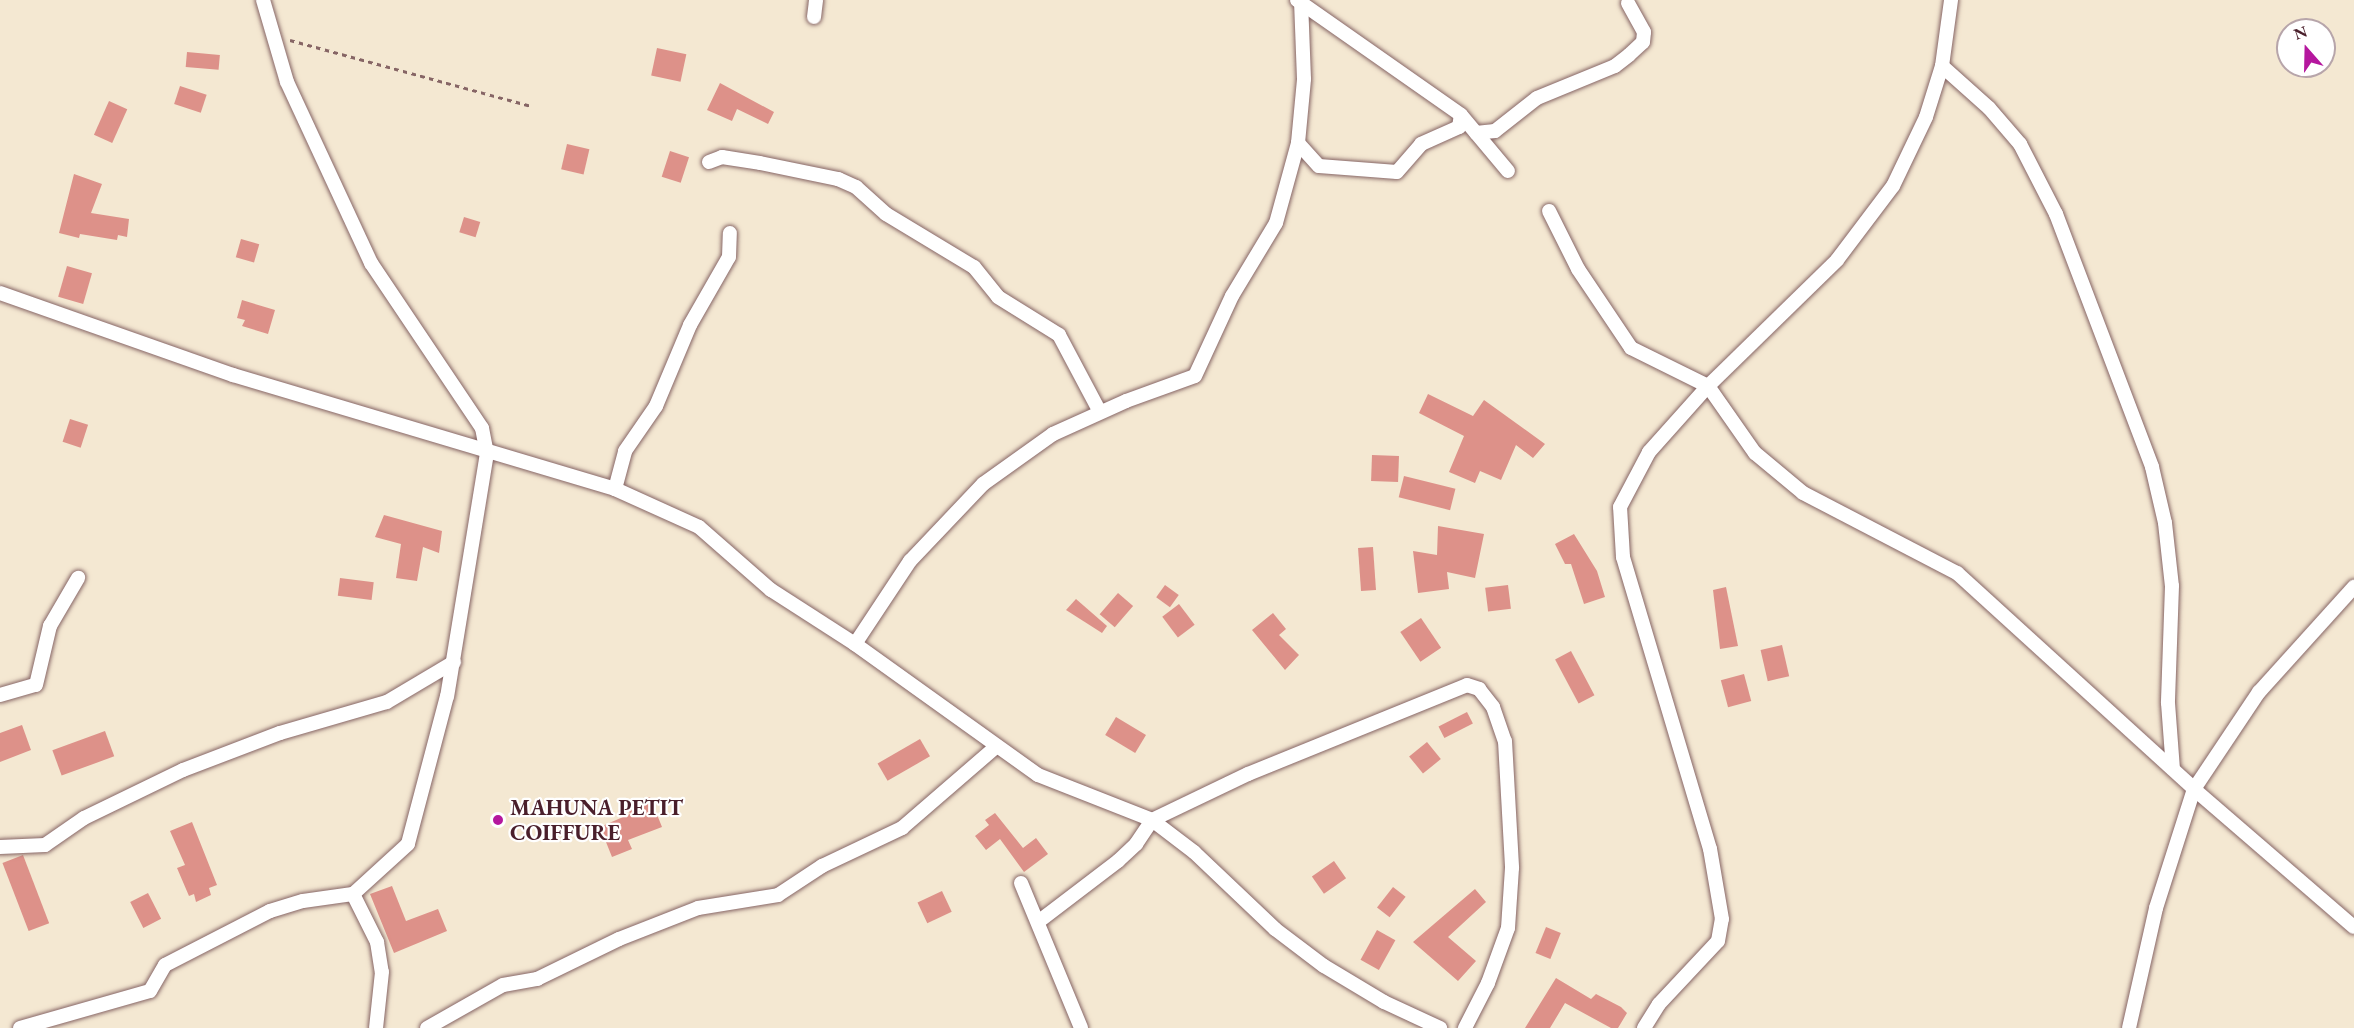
<!DOCTYPE html>
<html>
<head>
<meta charset="utf-8">
<style>
	body { margin:0 }
	#map { position:relative; width:2354px; height:1028px; overflow:hidden; background:#f4e8d2; font-family:"EB Garamond",serif }
	div>[style] { position:absolute }
	[style*='--x'] { left:calc(var(--x)*1px); top:calc(var(--y)*1px); width:calc(var(--w)*1px); rotate:calc(var(--a)*1deg) }
	.building>* { inset:0; background:#dd9189; transform-origin:0 0 }
	.path>* { height:3px; margin-top:-1.5px; transform-origin:0; background:repeating-linear-gradient(90deg,#866565 0 4.5px,transparent 0 9px) }
	.roads { filter:drop-shadow(0 0 2px #866565) drop-shadow(0 0 2px #866565) }
	.street>* { height:14px; margin:-7px; padding:0 7px; transform-origin:7px; border-radius:7px; background:#fff }
	.dots>* { width:16px; height:16px; translate:-50% -50%; box-sizing:border-box; border:3px solid #fff; border-radius:50% }
	span { translate:-50% -50%; white-space:nowrap; text-align:center; line-height:1.15; -webkit-text-stroke:4.5px #fff; paint-order:stroke }
	.poi-label { font-size:22px; color:#4a1f2b; font-weight:700 }
	.left { translate:0 -50%; text-align:left }
	.north { position:absolute; left:2276px; top:18px; width:60px; height:60px; box-sizing:border-box; background:#fff; border:2px solid #b7a5aa; border-radius:50%; rotate:340deg; font-size:16px; font-weight:700; line-height:24px; text-align:center; color:#4a1f2b }
	.north::after { content:''; display:block; margin:auto; width:21px; height:27px; background:#b5179e; clip-path:polygon(50% 0,100% 100%,50% 72%,0 100%) }
</style>
</head>
<body>
<div id="map">
	<div class="building">
		<i style="left:657px;top:48px;width:30px;height:28px;rotate:12deg"></i>
		<i style="left:187px;top:52px;width:33px;height:15px;rotate:5deg"></i>
		<i style="clip-path:polygon(720px 83px,774px 112px,768px 124px,737px 109px,732px 121px,707px 110px)"></i>
		<i style="left:180px;top:86px;width:28px;height:19px;rotate:18deg"></i>
		<i style="left:109px;top:101px;width:20px;height:37px;rotate:24deg"></i>
		<i style="left:567px;top:144px;width:23px;height:26px;rotate:13deg"></i>
		<i style="left:670px;top:151px;width:20px;height:27px;rotate:18deg"></i>
		<i style="clip-path:polygon(74px 174px,102px 184px,91px 213px,129px 219px,127px 237px,118px 235px,117px 240px,80px 234px,79px 238px,59px 233px)"></i>
		<i style="left:464px;top:217px;width:17px;height:16px;rotate:17deg"></i>
		<i style="left:241px;top:239px;width:19px;height:19px;rotate:16deg"></i>
		<i style="left:67px;top:266px;width:26px;height:32px;rotate:16deg"></i>
		<i style="clip-path:polygon(242px 300px,275px 310px,268px 334px,242px 326px,245px 320px,237px 318px)"></i>
		<i style="clip-path:polygon(1428px 394px,1473px 416px,1484px 400px,1545px 444px,1533px 458px,1516px 445px,1501px 480px,1480px 471px,1475px 483px,1449px 472px,1464px 436px,1419px 413px)"></i>
		<i style="left:70px;top:419px;width:19px;height:24px;rotate:18deg"></i>
		<i style="left:1372px;top:455px;width:27px;height:26px;rotate:2deg"></i>
		<i style="left:1404px;top:476px;width:53px;height:22px;rotate:14deg"></i>
		<i style="clip-path:polygon(384px 515px,442px 531px,439px 553px,423px 547px,417px 581px,396px 578px,401px 544px,375px 537px)"></i>
		<i style="clip-path:polygon(1438px 526px,1484px 534px,1475px 578px,1447px 572px,1449px 589px,1418px 593px,1413px 551px,1437px 555px)"></i>
		<i style="clip-path:polygon(1574px 534px,1597px 571px,1605px 597px,1584px 604px,1571px 564px,1565px 564px,1555px 544px)"></i>
		<i style="left:1373px;top:547px;width:43px;height:15px;rotate:86deg"></i>
		<i style="left:340px;top:578px;width:34px;height:18px;rotate:7deg"></i>
		<i style="left:1165px;top:585px;width:17px;height:15px;rotate:36deg"></i>
		<i style="left:1508px;top:585px;width:24px;height:23px;rotate:83deg"></i>
		<i style="clip-path:polygon(1726px 587px,1738px 646px,1720px 649px,1713px 590px)"></i>
		<i style="left:1118px;top:593px;width:20px;height:28px;rotate:41deg"></i>
		<i style="clip-path:polygon(1076px 599px,1107px 626px,1102px 633px,1066px 610px)"></i>
		<i style="left:1179px;top:604px;width:26px;height:21px;rotate:53deg"></i>
		<i style="clip-path:polygon(1273px 613px,1286px 629px,1279px 635px,1299px 655px,1285px 670px,1252px 630px)"></i>
		<i style="left:1421px;top:618px;width:36px;height:25px;rotate:56deg"></i>
		<i style="left:1782px;top:645px;width:32px;height:22px;rotate:77deg"></i>
		<i style="left:1571px;top:651px;width:50px;height:18px;rotate:62deg"></i>
		<i style="left:1744px;top:674px;width:28px;height:24px;rotate:75deg"></i>
		<i style="left:1467px;top:712px;width:13px;height:32px;rotate:63deg"></i>
		<i style="left:1116px;top:717px;width:35px;height:21px;rotate:31deg"></i>
		<i style="clip-path:polygon(22px 725px,31px 750px,0 762px,0 733px)"></i>
		<i style="left:105px;top:731px;width:27px;height:56px;rotate:70deg"></i>
		<i style="left:920px;top:739px;width:20px;height:49px;rotate:60deg"></i>
		<i style="left:1427px;top:742px;width:22px;height:23px;rotate:51deg"></i>
		<i style="clip-path:polygon(650px 797px,662px 827px,628px 840px,632px 849px,612px 857px,600px 827px,630px 814px,627px 806px)"></i>
		<i style="clip-path:polygon(995px 813px,1023px 848px,1036px 838px,1048px 854px,1024px 872px,1000px 839px,986px 850px,975px 836px,989px 825px,985px 820px)"></i>
		<i style="clip-path:polygon(192px 822px,217px 885px,209px 888px,211px 895px,196px 902px,194px 894px,189px 896px,177px 868px,185px 865px,170px 831px)"></i>
		<i style="left:23px;top:855px;width:73px;height:22px;rotate:69deg"></i>
		<i style="left:1334px;top:861px;width:21px;height:27px;rotate:55deg"></i>
		<i style="clip-path:polygon(392px 886px,406px 921px,438px 909px,447px 931px,394px 953px,370px 894px)"></i>
		<i style="left:1393px;top:887px;width:16px;height:26px;rotate:38deg"></i>
		<i style="clip-path:polygon(1475px 889px,1486px 902px,1448px 937px,1476px 961px,1458px 981px,1413px 942px)"></i>
		<i style="left:942px;top:891px;width:23px;height:27px;rotate:65deg"></i>
		<i style="left:148px;top:893px;width:29px;height:20px;rotate:63deg"></i>
		<i style="left:1546px;top:927px;width:16px;height:28px;rotate:22deg"></i>
		<i style="left:1377px;top:930px;width:21px;height:34px;rotate:29deg"></i>
		<i style="clip-path:polygon(1556px 978px,1591px 999px,1596px 994px,1621px 1007px,1627px 1013px,1618px 1028px,1611px 1028px,1565px 1003px,1550px 1028px,1525px 1028px)"></i>
	</div>
	<div class="path">
		<i style="--x:290;--y:40;--w:251;--a:15.3"></i>
	</div>
	<div class="roads">
		<div class="street">
			<i style="--x:263;--y:0;--w:85;--a:73.7"></i>
			<i style="--x:287;--y:82;--w:200;--a:65.1"></i>
			<i style="--x:371;--y:263;--w:199;--a:56.1"></i>
			<i style="--x:482;--y:428;--w:25;--a:79"></i>
			<i style="--x:487;--y:453;--w:246;--a:99.3"></i>
			<i style="--x:447;--y:696;--w:153;--a:104.8"></i>
			<i style="--x:408;--y:844;--w:74;--a:137.7"></i>
			<i style="--x:353;--y:894;--w:54;--a:63.4"></i>
			<i style="--x:377;--y:942;--w:30;--a:81"></i>
			<i style="--x:382;--y:972;--w:56;--a:96.1"></i>
			<i style="--x:1297;--y:0;--w:200;--a:35"></i>
			<i style="--x:1461;--y:115;--w:73;--a:50"></i>
			<i style="--x:814;--y:17;--w:17;--a:-83"></i>
			<i style="--x:1942;--y:66;--w:63;--a:41.8"></i>
			<i style="--x:1989;--y:108;--w:48;--a:49.3"></i>
			<i style="--x:2020;--y:144;--w:79;--a:62.8"></i>
			<i style="--x:2056;--y:214;--w:271;--a:69.2"></i>
			<i style="--x:2152;--y:467;--w:57;--a:76.9"></i>
			<i style="--x:2165;--y:523;--w:63;--a:83.7"></i>
			<i style="--x:2172;--y:586;--w:117;--a:92"></i>
			<i style="--x:2168;--y:703;--w:66;--a:85.7"></i>
			<i style="--x:1476;--y:133;--w:19;--a:-6"></i>
			<i style="--x:1495;--y:131;--w:53;--a:-38.2"></i>
			<i style="--x:1537;--y:98;--w:84;--a:-22.3"></i>
			<i style="--x:1615;--y:66;--w:18;--a:-38"></i>
			<i style="--x:1629;--y:55;--w:19;--a:-43"></i>
			<i style="--x:1643;--y:42;--w:10;--a:-84"></i>
			<i style="--x:1644;--y:32;--w:33;--a:-119"></i>
			<i style="--x:1298;--y:143;--w:31;--a:48"></i>
			<i style="--x:1319;--y:166;--w:78;--a:4.4"></i>
			<i style="--x:1397;--y:172;--w:37;--a:-49"></i>
			<i style="--x:1421;--y:144;--w:42;--a:-24.1"></i>
			<i style="--x:1459;--y:127;--w:12;--a:-81"></i>
			<i style="--x:709;--y:162;--w:14;--a:-21"></i>
			<i style="--x:722;--y:157;--w:38;--a:9"></i>
			<i style="--x:760;--y:163;--w:80;--a:11.6"></i>
			<i style="--x:838;--y:179;--w:20;--a:24"></i>
			<i style="--x:856;--y:187;--w:40;--a:42"></i>
			<i style="--x:886;--y:214;--w:103;--a:31.1"></i>
			<i style="--x:974;--y:267;--w:38;--a:51"></i>
			<i style="--x:998;--y:297;--w:72;--a:31.9"></i>
			<i style="--x:1059;--y:335;--w:87;--a:62"></i>
			<i style="--x:1549;--y:211;--w:65;--a:63.4"></i>
			<i style="--x:1578;--y:269;--w:95;--a:56.1"></i>
			<i style="--x:1631;--y:348;--w:86;--a:26.3"></i>
			<i style="--x:1708;--y:386;--w:82;--a:55"></i>
			<i style="--x:1755;--y:453;--w:62;--a:39.8"></i>
			<i style="--x:1803;--y:493;--w:174;--a:27.5"></i>
			<i style="--x:1957;--y:573;--w:321;--a:42.3"></i>
			<i style="--x:2194;--y:789;--w:211;--a:40.8"></i>
			<i style="--x:0;--y:293;--w:247;--a:19.4"></i>
			<i style="--x:233;--y:375;--w:399;--a:16.6"></i>
			<i style="--x:615;--y:489;--w:92;--a:24.3"></i>
			<i style="--x:699;--y:527;--w:96;--a:41.2"></i>
			<i style="--x:771;--y:590;--w:100;--a:32.7"></i>
			<i style="--x:855;--y:644;--w:225;--a:35.6"></i>
			<i style="--x:1038;--y:775;--w:123;--a:21.5"></i>
			<i style="--x:1152;--y:820;--w:53;--a:37.3"></i>
			<i style="--x:1194;--y:852;--w:112;--a:43.5"></i>
			<i style="--x:1275;--y:929;--w:61;--a:37.1"></i>
			<i style="--x:1324;--y:966;--w:70;--a:31"></i>
			<i style="--x:1384;--y:1002;--w:62;--a:24.9"></i>
			<i style="--x:615;--y:489;--w:39;--a:-75"></i>
			<i style="--x:625;--y:451;--w:55;--a:-55.4"></i>
			<i style="--x:656;--y:406;--w:88;--a:-67.2"></i>
			<i style="--x:690;--y:325;--w:78;--a:-60.2"></i>
			<i style="--x:729;--y:257;--w:24;--a:-88"></i>
			<i style="--x:855;--y:644;--w:100;--a:-56.5"></i>
			<i style="--x:910;--y:561;--w:106;--a:-46.5"></i>
			<i style="--x:983;--y:484;--w:86;--a:-35.5"></i>
			<i style="--x:1053;--y:434;--w:80;--a:-24.3"></i>
			<i style="--x:1126;--y:401;--w:73;--a:-19.9"></i>
			<i style="--x:1195;--y:376;--w:88;--a:-65.2"></i>
			<i style="--x:1232;--y:296;--w:85;--a:-58.9"></i>
			<i style="--x:1276;--y:223;--w:83;--a:-74.6"></i>
			<i style="--x:1298;--y:143;--w:64;--a:-84.6"></i>
			<i style="--x:1304;--y:79;--w:79;--a:-92.2"></i>
			<i style="--x:0;--y:695;--w:37;--a:-16"></i>
			<i style="--x:36;--y:685;--w:61;--a:-76.7"></i>
			<i style="--x:50;--y:626;--w:56;--a:-59.7"></i>
			<i style="--x:0;--y:847;--w:45;--a:-2.5"></i>
			<i style="--x:45;--y:845;--w:47;--a:-34.7"></i>
			<i style="--x:84;--y:818;--w:110;--a:-25.9"></i>
			<i style="--x:183;--y:770;--w:104;--a:-20.9"></i>
			<i style="--x:280;--y:733;--w:111;--a:-16.2"></i>
			<i style="--x:387;--y:702;--w:78;--a:-30.8"></i>
			<i style="--x:1021;--y:883;--w:157;--a:67.5"></i>
			<i style="--x:1038;--y:922;--w:101;--a:-37.3"></i>
			<i style="--x:1118;--y:861;--w:25;--a:-43"></i>
			<i style="--x:1136;--y:844;--w:29;--a:-56"></i>
			<i style="--x:1152;--y:820;--w:106;--a:-25.6"></i>
			<i style="--x:1248;--y:774;--w:236;--a:-22.1"></i>
			<i style="--x:1467;--y:685;--w:13;--a:18"></i>
			<i style="--x:1479;--y:689;--w:23;--a:52"></i>
			<i style="--x:1493;--y:707;--w:36;--a:71"></i>
			<i style="--x:1505;--y:741;--w:127;--a:86.8"></i>
			<i style="--x:1512;--y:868;--w:60;--a:93.8"></i>
			<i style="--x:1508;--y:928;--w:59;--a:110"></i>
			<i style="--x:1488;--y:983;--w:51;--a:117.1"></i>
			<i style="--x:20;--y:1028;--w:135;--a:-15.9"></i>
			<i style="--x:150;--y:991;--w:30;--a:-60"></i>
			<i style="--x:165;--y:965;--w:118;--a:-27.2"></i>
			<i style="--x:270;--y:911;--w:34;--a:-17"></i>
			<i style="--x:303;--y:901;--w:50;--a:-8"></i>
			<i style="--x:427;--y:1028;--w:87;--a:-29.5"></i>
			<i style="--x:503;--y:985;--w:35;--a:-10"></i>
			<i style="--x:537;--y:979;--w:91;--a:-26"></i>
			<i style="--x:619;--y:939;--w:85;--a:-21.4"></i>
			<i style="--x:698;--y:908;--w:81;--a:-9.2"></i>
			<i style="--x:778;--y:895;--w:53;--a:-33.4"></i>
			<i style="--x:822;--y:866;--w:89;--a:-25.4"></i>
			<i style="--x:902;--y:828;--w:125;--a:-40.8"></i>
			<i style="--x:1644;--y:1028;--w:28;--a:-58"></i>
			<i style="--x:1659;--y:1004;--w:86;--a:-46.9"></i>
			<i style="--x:1718;--y:941;--w:22;--a:-80"></i>
			<i style="--x:1722;--y:919;--w:71;--a:-99.7"></i>
			<i style="--x:1710;--y:849;--w:305;--a:-106.6"></i>
			<i style="--x:1623;--y:557;--w:50;--a:-93.4"></i>
			<i style="--x:1620;--y:507;--w:62;--a:-62.2"></i>
			<i style="--x:1649;--y:452;--w:89;--a:-48.2"></i>
			<i style="--x:1708;--y:386;--w:180;--a:-44.3"></i>
			<i style="--x:1837;--y:260;--w:93;--a:-52.9"></i>
			<i style="--x:1893;--y:186;--w:76;--a:-64.4"></i>
			<i style="--x:1926;--y:117;--w:53;--a:-72.6"></i>
			<i style="--x:1942;--y:66;--w:67;--a:-82.2"></i>
			<i style="--x:2129;--y:1028;--w:123;--a:-77.3"></i>
			<i style="--x:2156;--y:908;--w:125;--a:-72.3"></i>
			<i style="--x:2194;--y:789;--w:117;--a:-56.2"></i>
			<i style="--x:2259;--y:692;--w:142;--a:-47.9"></i>
		</div>
	</div>
	<div class="dots">
		<i style="left:498px;top:820px;background:#b5179e"></i>
	</div>
	<div class="poi-label">
		<span class="left" style="left:510px;top:820px">MAHUNA PETIT<br>COIFFURE</span>
	</div>
	<div class="north">N</div>
</div>
</body>
</html>
